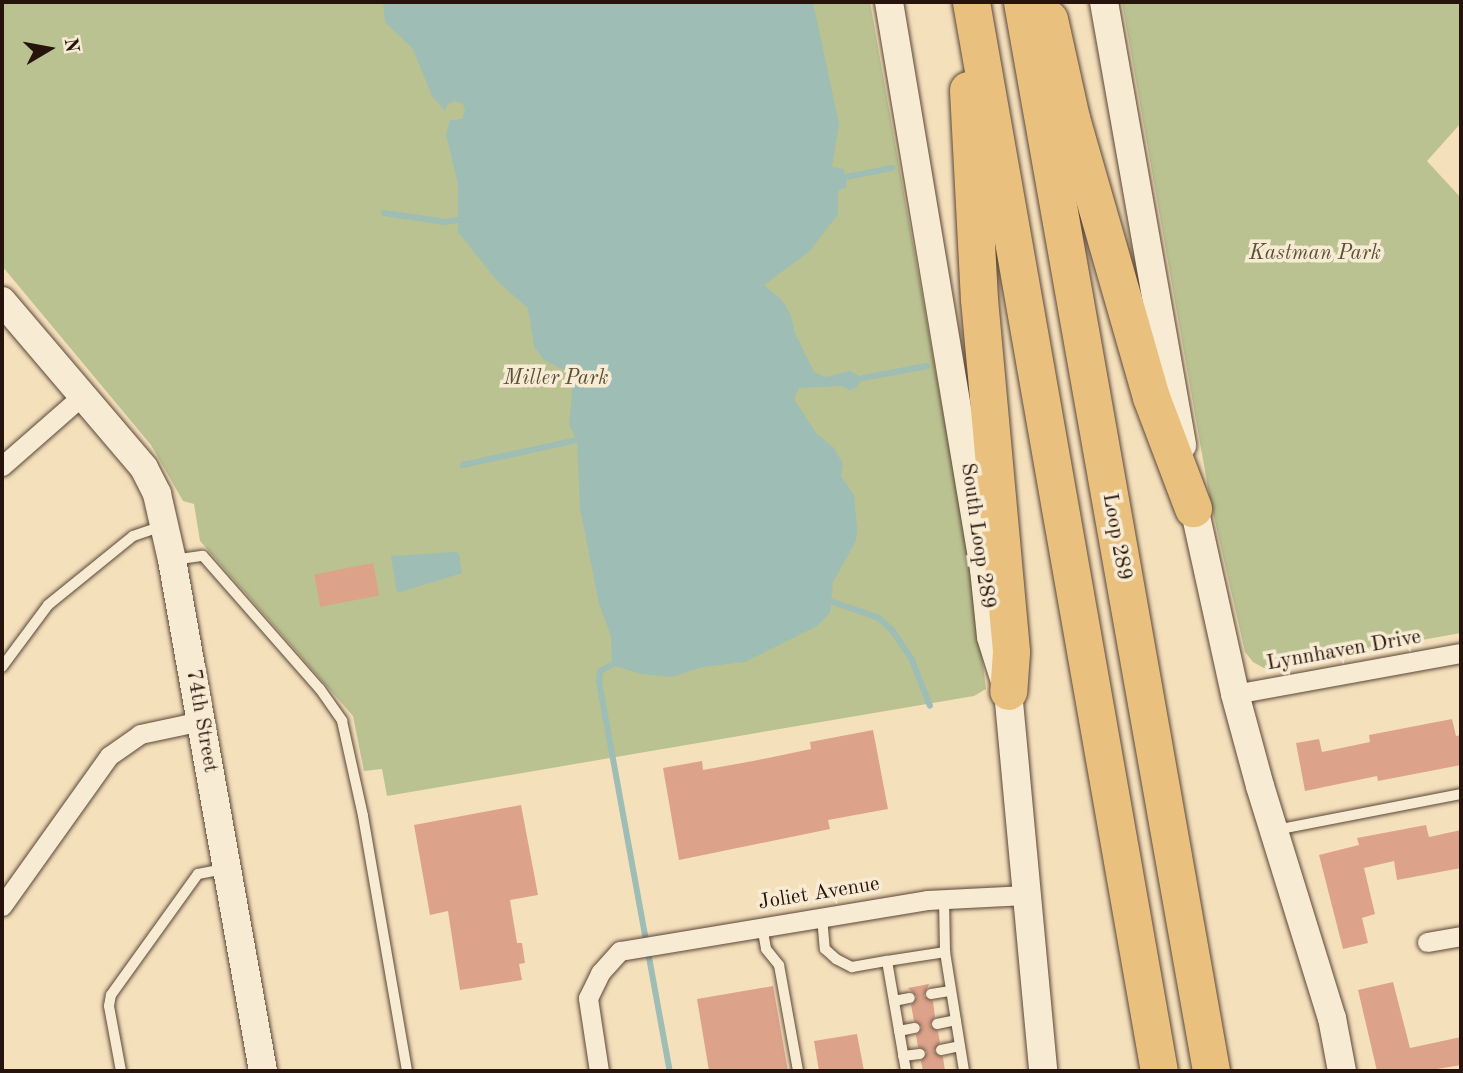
<!DOCTYPE html>
<html>
<head>
<meta charset="utf-8">
<style>
	body { margin:0 }
	#map { position:relative; width:1463px; height:1073px; overflow:hidden; background:#f5e0bc; font-family:"Old Standard TT",serif }
	div>[style] { position:absolute }
	[style*='--x'] { left:calc(var(--x)*1px); top:calc(var(--y)*1px); width:calc(var(--w)*1px); rotate:calc(var(--a)*1deg) }
	.green>* { inset:0; background:#bbc291 }
	.water>* { inset:0; background:#9dbdb5 }
	.stream>* { height:6px; margin:-3px; padding:0 3px; transform-origin:3px; border-radius:3px; background:#9dbdb5 }
	.building>* { inset:0; background:#dda28a; transform-origin:0 0 }
	.roads { filter:drop-shadow(0 0 2px #5a4738) drop-shadow(0 0 2px #5a4738) }
	.lane>* { height:10px; margin:-5px; padding:0 5px; transform-origin:5px; border-radius:5px; background:#f8ebd3 }
	.street>* { height:19px; margin:-9.5px; padding:0 9.5px; transform-origin:9.5px; border-radius:9.5px; background:#f8ebd3 }
	.secondary>* { height:28px; margin:-14px; padding:0 14px; transform-origin:14px; border-radius:14px; background:#f8ebd3 }
	.highway>* { height:37px; margin:-18.5px; padding:0 18.5px; transform-origin:18.5px; border-radius:18.5px; background:#eac07e }
	span { translate:-50% -50%; white-space:nowrap; text-align:center; line-height:1.15; -webkit-text-stroke:7px #f8ebd3; paint-order:stroke }
	.park-label { font-size:21px; color:#5a513b; font-style:italic }
	.street-label { font-size:21px; color:#26140c }
	.frame { position:absolute; inset:0; border:4px solid #26140c; pointer-events:none }
	.north { position:absolute; left:14px; top:14px; width:70px; height:70px; -webkit-text-stroke:5px #f8ebd3; paint-order:stroke; rotate:80deg; font-size:19px; font-weight:700; line-height:28px; text-align:center; color:#26140c }
	.north::after { content:''; display:block; margin:auto; width:24px; height:32px; background:#26140c; clip-path:polygon(50% 0,100% 100%,50% 72%,0 100%) }
</style>
</head>
<body>
<div id="map">
	<div class="green">
		<i style="clip-path:polygon(2px 2px,870px 2px,971px 571px,986px 689px,974px 696px,387px 796px,382px 769px,364px 771px,353px 716px,200px 541px,194px 504px,183px 501px,151px 445px,2px 266px)"></i>
		<i style="clip-path:polygon(1122px 2px,1461px 2px,1461px 123px,1427px 161px,1461px 198px,1461px 633px,1264px 668px,1253px 662px,1245px 652px,1210px 499px)"></i>
	</div>
	<div class="water">
		<i style="clip-path:polygon(383px 2px,813px 2px,839px 124px,832px 167px,844px 169px,847px 187px,838px 191px,838px 214px,810px 251px,764px 285px,782px 300px,791px 316px,795px 333px,814px 372px,826px 377px,850px 371px,863px 378px,856px 388px,850px 390px,841px 386px,799px 388px,794px 399px,816px 433px,834px 448px,843px 464px,841px 476px,854px 495px,857px 528px,856px 541px,833px 582px,830px 613px,817px 626px,745px 662px,702px 667px,672px 677px,641px 674px,612px 665px,611px 636px,599px 604px,580px 508px,577px 440px,569px 425px,573px 381px,570px 373px,544px 360px,534px 346px,528px 308px,498px 282px,458px 232px,458px 184px,446px 134px,450px 120px,462px 119px,465px 111px,463px 104px,455px 101px,448px 104px,445px 111px,432px 96px,413px 49px,385px 22px)"></i>
		<i style="clip-path:polygon(456px 552px,459px 554px,462px 573px,397px 593px,391px 556px)"></i>
	</div>
	<div class="stream">
		<i style="--x:846;--y:177;--w:47;--a:-11.1"></i>
		<i style="--x:384;--y:213;--w:62;--a:8.4"></i>
		<i style="--x:445;--y:222;--w:12;--a:-9"></i>
		<i style="--x:863;--y:378;--w:65;--a:-10.6"></i>
		<i style="--x:463;--y:465;--w:117;--a:-12.4"></i>
		<i style="--x:833;--y:602;--w:49;--a:19.2"></i>
		<i style="--x:879;--y:618;--w:18;--a:43"></i>
		<i style="--x:892;--y:630;--w:36;--a:56"></i>
		<i style="--x:912;--y:660;--w:49;--a:68.6"></i>
		<i style="--x:612;--y:665;--w:13;--a:153"></i>
		<i style="--x:600;--y:671;--w:11;--a:95"></i>
		<i style="--x:599;--y:682;--w:395;--a:79.7"></i>
	</div>
	<div class="building">
		<i style="left:373px;top:563px;width:33px;height:60px;rotate:79deg"></i>
		<i style="clip-path:polygon(1452px 719px,1456px 736px,1461px 735px,1461px 765px,1378px 781px,1377px 776px,1305px 791px,1296px 743px,1319px 739px,1322px 752px,1370px 742px,1369px 735px)"></i>
		<i style="clip-path:polygon(873px 730px,888px 809px,828px 820px,830px 829px,679px 860px,663px 768px,702px 761px,703px 770px,753px 761px,811px 749px,810px 742px)"></i>
		<i style="clip-path:polygon(521px 805px,538px 895px,510px 900px,517px 943px,522px 943px,525px 963px,519px 964px,522px 980px,460px 990px,448px 911px,430px 915px,414px 825px)"></i>
		<i style="clip-path:polygon(1426px 825px,1429px 837px,1461px 830px,1461px 868px,1397px 880px,1394px 861px,1364px 868px,1375px 914px,1362px 918px,1368px 943px,1343px 949px,1319px 855px,1359px 845px,1357px 838px)"></i>
		<i style="clip-path:polygon(1393px 982px,1410px 1048px,1461px 1037px,1461px 1065px,1425px 1071px,1377px 1071px,1358px 990px)"></i>
		<i style="clip-path:polygon(929px 984px,924px 996px,933px 1001px,935px 1017px,930px 1025px,938px 1031px,940px 1043px,934px 1051px,943px 1057px,945px 1071px,923px 1071px,921px 1061px,927px 1052px,918px 1047px,916px 1035px,922px 1027px,914px 1021px,911px 1005px,917px 997px,908px 988px)"></i>
		<i style="clip-path:polygon(773px 986px,788px 1071px,709px 1071px,697px 999px)"></i>
		<i style="clip-path:polygon(857px 1034px,864px 1071px,819px 1071px,814px 1041px)"></i>
	</div>
	<div class="roads">
		<div class="lane">
			<i style="--x:173;--y:560;--w:30;--a:-8"></i>
			<i style="--x:203;--y:556;--w:177;--a:48.7"></i>
			<i style="--x:320;--y:689;--w:39;--a:55"></i>
			<i style="--x:342;--y:721;--w:97;--a:77.5"></i>
			<i style="--x:363;--y:816;--w:259;--a:80.2"></i>
			<i style="--x:2;--y:667;--w:77;--a:-53.4"></i>
			<i style="--x:48;--y:605;--w:109;--a:-39.1"></i>
			<i style="--x:133;--y:536;--w:31;--a:-19"></i>
			<i style="--x:1276;--y:830;--w:188;--a:-11"></i>
			<i style="--x:944;--y:899;--w:53;--a:88.9"></i>
			<i style="--x:945;--y:952;--w:121;--a:80.9"></i>
			<i style="--x:822;--y:917;--w:32;--a:85"></i>
			<i style="--x:825;--y:949;--w:15;--a:42"></i>
			<i style="--x:836;--y:959;--w:18;--a:27"></i>
			<i style="--x:852;--y:967;--w:36;--a:-10"></i>
			<i style="--x:887;--y:961;--w:112;--a:80.2"></i>
			<i style="--x:762;--y:926;--w:23;--a:80"></i>
			<i style="--x:766;--y:949;--w:21;--a:51"></i>
			<i style="--x:779;--y:965;--w:108;--a:79.8"></i>
			<i style="--x:887;--y:961;--w:59;--a:-8.8"></i>
			<i style="--x:931;--y:994;--w:20;--a:-9"></i>
			<i style="--x:894;--y:1001;--w:16;--a:-11"></i>
			<i style="--x:937;--y:1024;--w:19;--a:-12"></i>
			<i style="--x:899;--y:1031;--w:16;--a:-11"></i>
			<i style="--x:941;--y:1050;--w:19;--a:-12"></i>
			<i style="--x:903;--y:1056;--w:17;--a:-7"></i>
			<i style="--x:121;--y:1071;--w:66;--a:-100.5"></i>
			<i style="--x:109;--y:1006;--w:11;--a:-80"></i>
			<i style="--x:111;--y:995;--w:149;--a:-54.3"></i>
			<i style="--x:198;--y:874;--w:25;--a:-11"></i>
		</div>
		<div class="street">
			<i style="--x:2;--y:466;--w:106;--a:-41.2"></i>
			<i style="--x:1235;--y:694;--w:230;--a:-10.3"></i>
			<i style="--x:2;--y:906;--w:184;--a:-54.5"></i>
			<i style="--x:109;--y:756;--w:38;--a:-35"></i>
			<i style="--x:140;--y:734;--w:62;--a:-12"></i>
			<i style="--x:1427;--y:942;--w:35;--a:-10"></i>
			<i style="--x:599;--y:1071;--w:74;--a:-98.6"></i>
			<i style="--x:588;--y:998;--w:28;--a:-64"></i>
			<i style="--x:600;--y:973;--w:30;--a:-48"></i>
			<i style="--x:620;--y:951;--w:311;--a:-9.4"></i>
			<i style="--x:927;--y:900;--w:99;--a:-2.9"></i>
		</div>
		<div class="secondary">
			<i style="--x:889;--y:2;--w:575;--a:80.49"></i>
			<i style="--x:984;--y:569;--w:68;--a:84.1"></i>
			<i style="--x:991;--y:637;--w:57;--a:72.5"></i>
			<i style="--x:1008;--y:691;--w:382;--a:84.7"></i>
			<i style="--x:1104;--y:2;--w:450;--a:80"></i>
			<i style="--x:2;--y:301;--w:219;--a:49.6"></i>
			<i style="--x:144;--y:468;--w:29;--a:63"></i>
			<i style="--x:157;--y:494;--w:68;--a:77.2"></i>
			<i style="--x:172;--y:560;--w:519;--a:79.9"></i>
			<i style="--x:1190;--y:489;--w:210;--a:77.6"></i>
			<i style="--x:1235;--y:694;--w:95;--a:74.8"></i>
			<i style="--x:1260;--y:786;--w:243;--a:72.8"></i>
			<i style="--x:1332;--y:1018;--w:54;--a:79.3"></i>
		</div>
		<div class="highway">
			<i style="--x:971;--y:2;--w:1085;--a:80.03"></i>
			<i style="--x:1022;--y:2;--w:1086;--a:79.97"></i>
			<i style="--x:1049;--y:19;--w:101;--a:77.5"></i>
			<i style="--x:1071;--y:118;--w:290;--a:74"></i>
			<i style="--x:1151;--y:397;--w:119;--a:69.3"></i>
			<i style="--x:968;--y:90;--w:209;--a:87"></i>
			<i style="--x:979;--y:299;--w:354;--a:84.8"></i>
			<i style="--x:1011;--y:652;--w:39;--a:94"></i>
		</div>
	</div>
	<div class="park-label">
		<span style="left:1315px;top:254px">Kastman Park</span>
		<span style="left:556px;top:379px">Miller Park</span>
	</div>
	<div class="street-label">
		<span style="left:977px;top:536px;rotate:82deg">South Loop 289</span>
		<span style="left:1116px;top:537px;rotate:80deg">Loop 289</span>
		<span style="left:1344px;top:651px;rotate:-10deg">Lynnhaven Drive</span>
		<span style="left:201px;top:721px;rotate:80deg">74th Street</span>
		<span style="left:819px;top:894px;rotate:-9deg">Joliet Avenue</span>
	</div>
	<div class="frame"></div>
	<div class="north">N</div>
</div>
</body>
</html>
